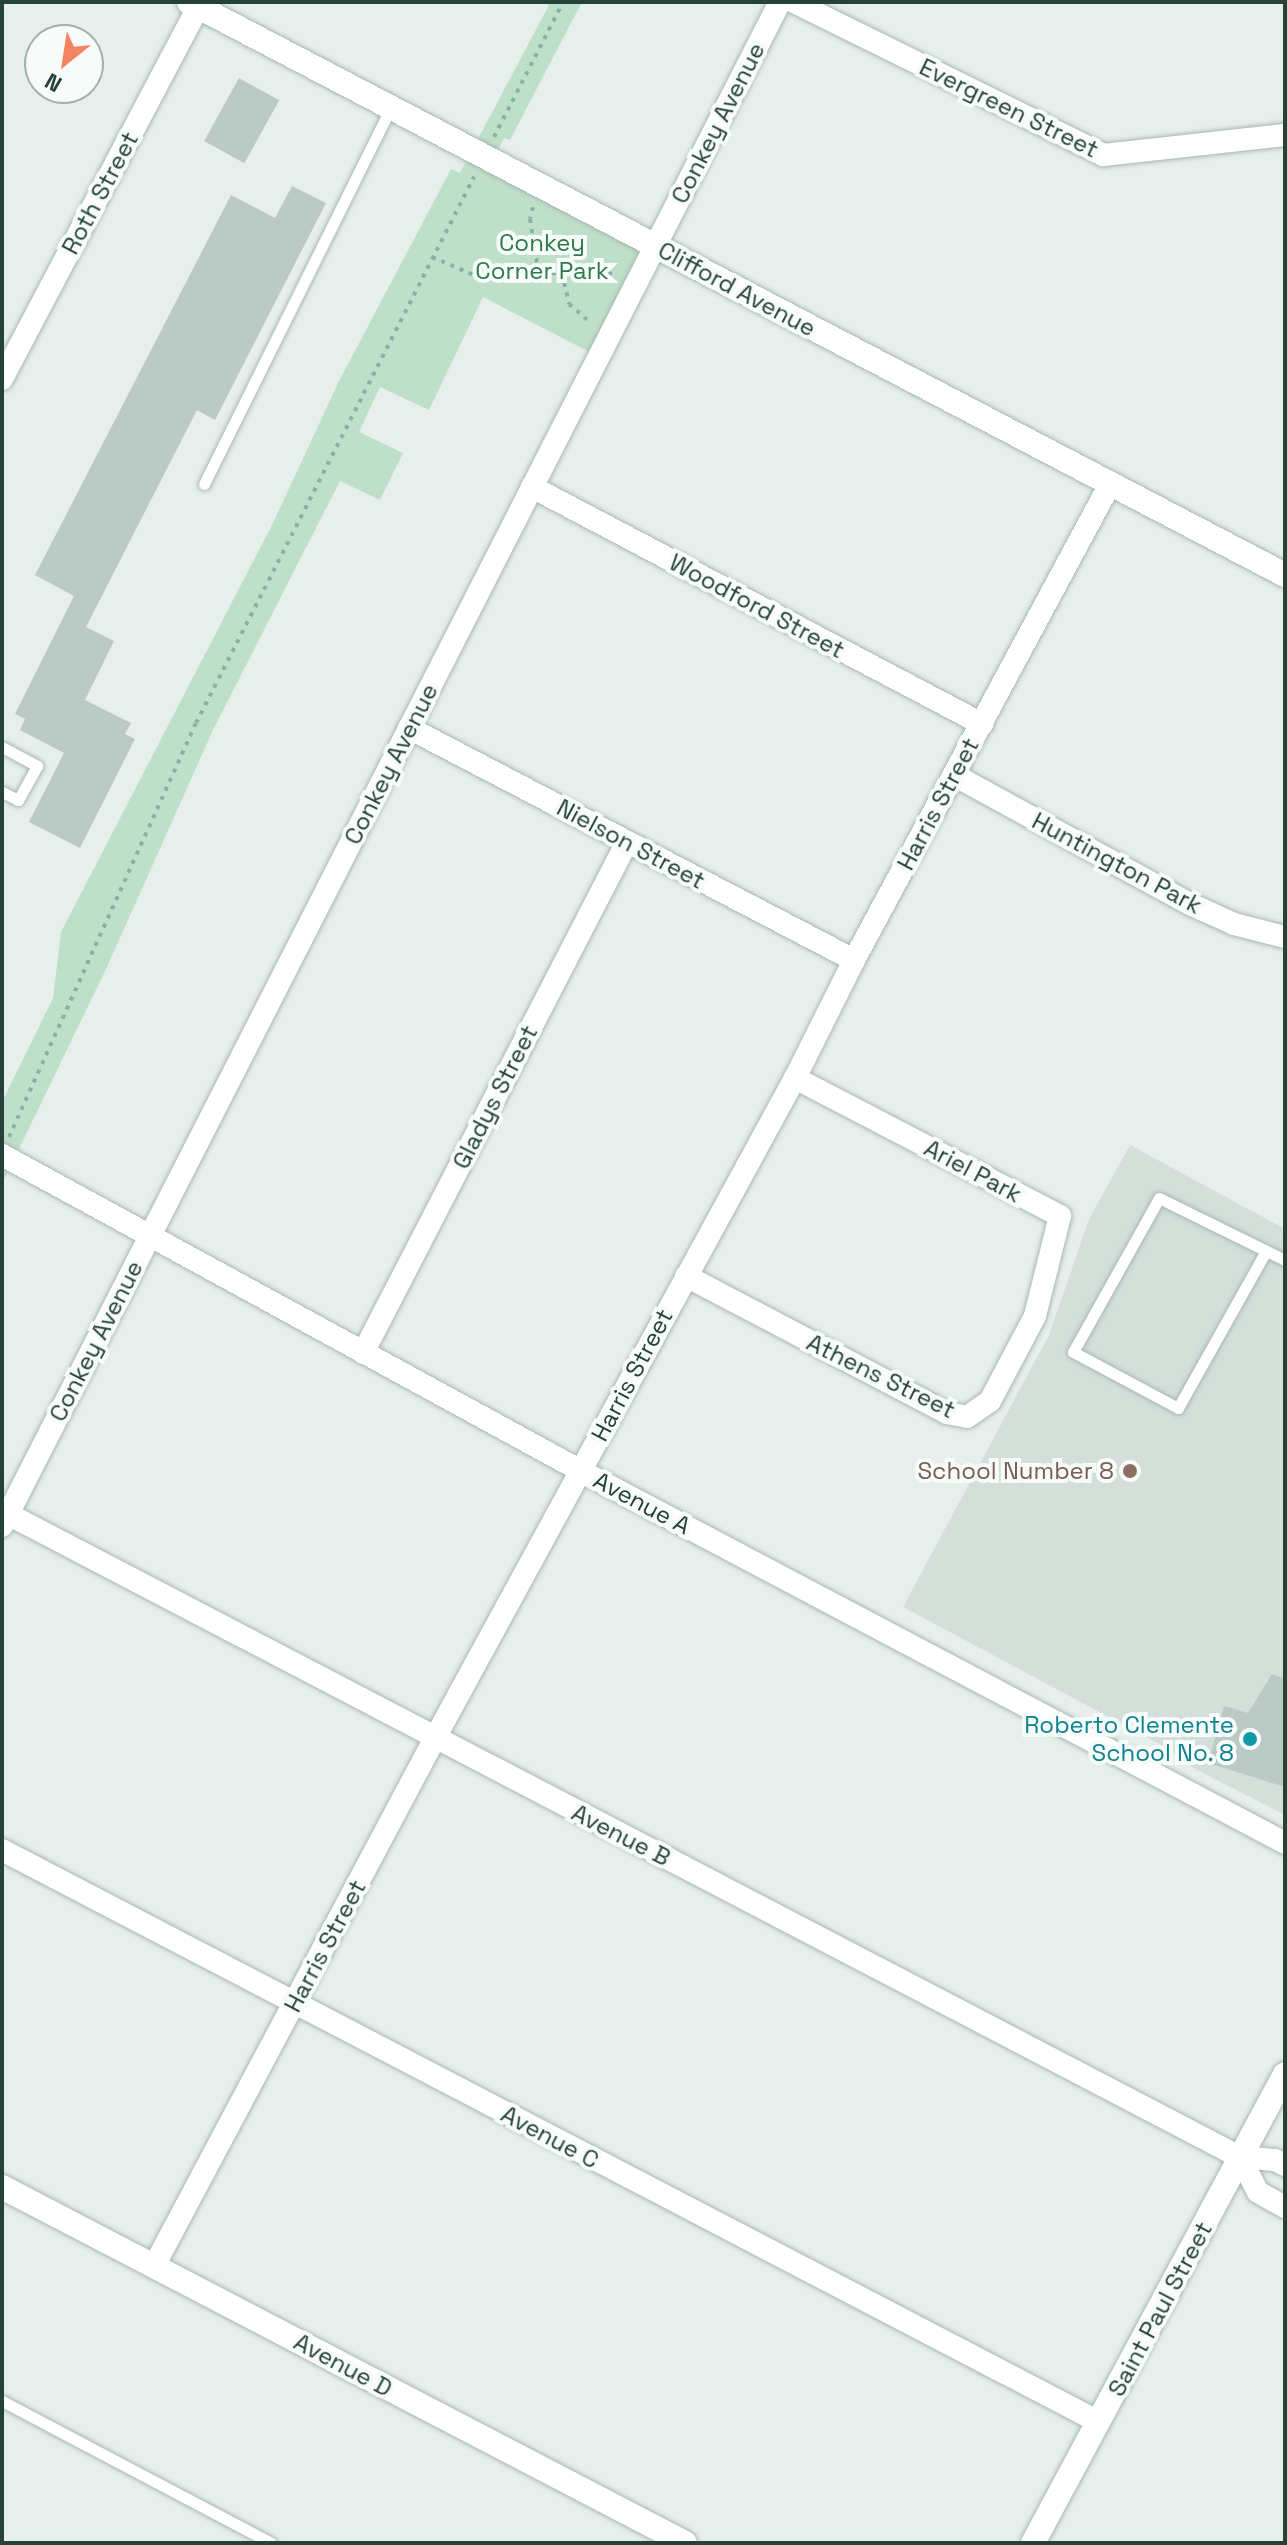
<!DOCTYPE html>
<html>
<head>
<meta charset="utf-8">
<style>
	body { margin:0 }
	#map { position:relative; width:1287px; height:2545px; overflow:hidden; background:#e6efeb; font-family:"Space Grotesk",sans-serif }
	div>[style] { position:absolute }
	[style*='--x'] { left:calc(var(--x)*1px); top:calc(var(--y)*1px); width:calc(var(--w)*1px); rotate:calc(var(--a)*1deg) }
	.built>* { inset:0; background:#d4dfda }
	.green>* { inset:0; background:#bfe0c8 }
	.building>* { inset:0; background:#bbcac4; transform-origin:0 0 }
	.path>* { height:4px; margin-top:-2px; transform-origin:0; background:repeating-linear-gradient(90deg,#86b3a5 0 4px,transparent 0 10px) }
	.roads { filter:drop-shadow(0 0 2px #a8b8b2) drop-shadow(0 0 2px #a8b8b2) }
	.lane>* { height:11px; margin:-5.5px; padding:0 5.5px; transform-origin:5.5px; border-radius:5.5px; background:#fff }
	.street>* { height:22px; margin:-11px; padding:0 11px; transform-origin:11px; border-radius:11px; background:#fff }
	.secondary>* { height:24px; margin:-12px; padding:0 12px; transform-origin:12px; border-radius:12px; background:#fff }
	.dots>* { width:22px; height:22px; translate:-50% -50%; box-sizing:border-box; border:4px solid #f7fbf9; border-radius:50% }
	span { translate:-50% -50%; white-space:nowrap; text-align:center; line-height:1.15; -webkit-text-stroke:8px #f7fbf9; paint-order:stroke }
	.street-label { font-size:24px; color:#24423a }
	.park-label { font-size:24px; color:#2d7a4b }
	.education-label { font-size:24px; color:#785e54 }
	.right { translate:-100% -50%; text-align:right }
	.culture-label { font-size:24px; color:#0d838f }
	.frame { position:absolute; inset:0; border:4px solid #24423a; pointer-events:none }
	.north { position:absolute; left:24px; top:24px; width:80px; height:80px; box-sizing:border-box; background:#f7fbf9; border:2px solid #a3b1ad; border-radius:50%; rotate:210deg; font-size:22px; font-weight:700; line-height:32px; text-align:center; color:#24423a }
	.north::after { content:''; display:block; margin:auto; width:28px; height:36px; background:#f4845f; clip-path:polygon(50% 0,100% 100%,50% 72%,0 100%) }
</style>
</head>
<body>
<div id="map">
	<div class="built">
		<i style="clip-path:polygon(1130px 1145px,1285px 1229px,1285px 1815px,1195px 1769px,1165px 1747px,903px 1607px,1049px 1335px,1089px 1219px)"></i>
	</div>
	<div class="green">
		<i style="clip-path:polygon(545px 2px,582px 2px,510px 140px,504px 138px,493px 160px,656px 246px,599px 357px,483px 297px,429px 410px,380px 387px,359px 432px,403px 453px,380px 500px,340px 481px,213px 730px,107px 967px,2px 1184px,2px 1102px,53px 998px,61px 932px,273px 523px,339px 381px,451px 169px,460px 173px,549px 5px)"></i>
	</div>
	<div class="building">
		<i style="left:239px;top:78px;width:46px;height:72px;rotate:29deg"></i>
		<i style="clip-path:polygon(292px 186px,326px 203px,215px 420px,197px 410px,86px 627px,114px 641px,85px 700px,131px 723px,125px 734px,135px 739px,80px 848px,29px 822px,64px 753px,20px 730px,25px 719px,15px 714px,74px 596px,35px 575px,231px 195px,275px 218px)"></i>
		<i style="clip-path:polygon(1272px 1674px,1285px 1679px,1285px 1787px,1208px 1763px,1224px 1706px,1248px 1713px)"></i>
	</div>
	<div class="path">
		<i style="--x:494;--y:137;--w:152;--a:-62.9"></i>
		<i style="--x:533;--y:207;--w:12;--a:104"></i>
		<i style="--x:530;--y:219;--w:58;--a:81"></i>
		<i style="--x:432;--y:257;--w:46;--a:23.2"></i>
		<i style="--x:474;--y:275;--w:18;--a:13"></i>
		<i style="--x:492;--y:279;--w:107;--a:-5.3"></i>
		<i style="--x:599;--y:269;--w:18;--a:22"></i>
		<i style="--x:562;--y:273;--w:32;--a:77"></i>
		<i style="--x:569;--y:304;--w:29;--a:41"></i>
		<i style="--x:9;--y:1137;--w:454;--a:-65.7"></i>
		<i style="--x:196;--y:723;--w:613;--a:-63.02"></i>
	</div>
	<div class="roads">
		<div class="lane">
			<i style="--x:204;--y:484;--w:420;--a:-63.6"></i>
			<i style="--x:2;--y:747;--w:40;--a:28"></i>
			<i style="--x:37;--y:766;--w:39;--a:119"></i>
			<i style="--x:18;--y:800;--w:18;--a:-153"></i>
			<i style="--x:1266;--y:1251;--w:180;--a:119.3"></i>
			<i style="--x:1178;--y:1408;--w:119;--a:-151.9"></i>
			<i style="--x:1073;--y:1352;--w:176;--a:-60.8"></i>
			<i style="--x:1159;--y:1198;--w:140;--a:26.2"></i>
			<i style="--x:2;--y:2401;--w:304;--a:27.8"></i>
		</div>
		<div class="street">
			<i style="--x:794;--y:2;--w:345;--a:26.3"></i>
			<i style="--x:1103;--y:155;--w:183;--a:-6.3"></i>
			<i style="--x:2;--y:379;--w:420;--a:-62.2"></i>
			<i style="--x:532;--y:487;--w:509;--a:27.77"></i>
			<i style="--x:409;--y:728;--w:502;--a:27.54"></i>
			<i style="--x:954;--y:775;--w:269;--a:28.7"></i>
			<i style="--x:1190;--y:904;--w:48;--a:24.4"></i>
			<i style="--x:1234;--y:924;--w:53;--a:14.3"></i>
			<i style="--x:2;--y:1155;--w:660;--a:28.62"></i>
			<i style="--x:581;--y:1471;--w:796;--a:27.85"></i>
			<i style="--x:686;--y:1276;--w:295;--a:27.7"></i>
			<i style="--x:947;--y:1413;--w:20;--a:11"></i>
			<i style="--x:967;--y:1417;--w:28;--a:-35"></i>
			<i style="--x:990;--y:1401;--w:96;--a:-62.1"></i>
			<i style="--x:1035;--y:1316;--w:103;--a:-76"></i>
			<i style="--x:1060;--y:1216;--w:299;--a:-152.5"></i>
			<i style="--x:363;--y:1353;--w:575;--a:-62.68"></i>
			<i style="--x:2;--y:1511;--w:1396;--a:27.56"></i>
			<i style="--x:1240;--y:2157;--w:35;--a:5"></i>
			<i style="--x:1275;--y:2160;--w:11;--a:27"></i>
			<i style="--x:2;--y:1526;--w:1711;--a:-62.96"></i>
			<i style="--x:2;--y:1850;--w:1237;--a:27.54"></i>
			<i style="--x:1240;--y:2157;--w:39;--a:63"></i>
			<i style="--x:1258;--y:2192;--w:31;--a:29"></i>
			<i style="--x:154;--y:2266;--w:598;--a:-61.98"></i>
			<i style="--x:435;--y:1738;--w:752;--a:-61.39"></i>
			<i style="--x:795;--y:1078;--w:132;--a:-63.4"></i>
			<i style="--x:854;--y:960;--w:540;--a:-61.73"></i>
		</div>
		<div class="secondary">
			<i style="--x:189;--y:2;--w:1237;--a:27.6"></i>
			<i style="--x:2;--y:2187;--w:770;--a:27.53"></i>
			<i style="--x:1033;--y:2543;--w:532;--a:-61.75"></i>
		</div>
	</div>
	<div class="dots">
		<i style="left:1130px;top:1471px;background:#8d6e63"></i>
		<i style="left:1250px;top:1739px;background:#0f9aa8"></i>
	</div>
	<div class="street-label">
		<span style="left:1009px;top:108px;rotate:26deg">Evergreen Street</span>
		<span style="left:718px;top:123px;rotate:-63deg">Conkey Avenue</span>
		<span style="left:100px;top:193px;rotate:-62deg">Roth Street</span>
		<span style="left:737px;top:289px;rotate:28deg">Clifford Avenue</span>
		<span style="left:757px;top:606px;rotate:28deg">Woodford Street</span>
		<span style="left:391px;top:764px;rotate:-63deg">Conkey Avenue</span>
		<span style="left:938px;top:804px;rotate:-62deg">Harris Street</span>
		<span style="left:631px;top:844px;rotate:28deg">Nielson Street</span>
		<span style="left:1117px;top:863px;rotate:28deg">Huntington Park</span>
		<span style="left:495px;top:1097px;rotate:-63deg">Gladys Street</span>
		<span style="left:973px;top:1171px;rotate:28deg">Ariel Park</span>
		<span style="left:96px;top:1341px;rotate:-63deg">Conkey Avenue</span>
		<span style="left:632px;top:1375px;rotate:-62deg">Harris Street</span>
		<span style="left:881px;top:1376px;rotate:26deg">Athens Street</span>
		<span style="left:642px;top:1503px;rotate:28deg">Avenue A</span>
		<span style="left:621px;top:1835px;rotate:27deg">Avenue B</span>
		<span style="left:325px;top:1946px;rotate:-62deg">Harris Street</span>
		<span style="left:550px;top:2137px;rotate:28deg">Avenue C</span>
		<span style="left:1160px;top:2309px;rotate:-62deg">Saint Paul Street</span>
		<span style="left:343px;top:2365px;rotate:28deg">Avenue D</span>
	</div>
	<div class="park-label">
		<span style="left:542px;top:257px">Conkey<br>Corner Park</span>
	</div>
	<div class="education-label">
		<span class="right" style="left:1114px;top:1471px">School Number 8</span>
	</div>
	<div class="culture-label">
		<span class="right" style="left:1234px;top:1739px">Roberto Clemente<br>School No. 8</span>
	</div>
	<div class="frame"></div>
	<div class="north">N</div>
</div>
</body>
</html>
